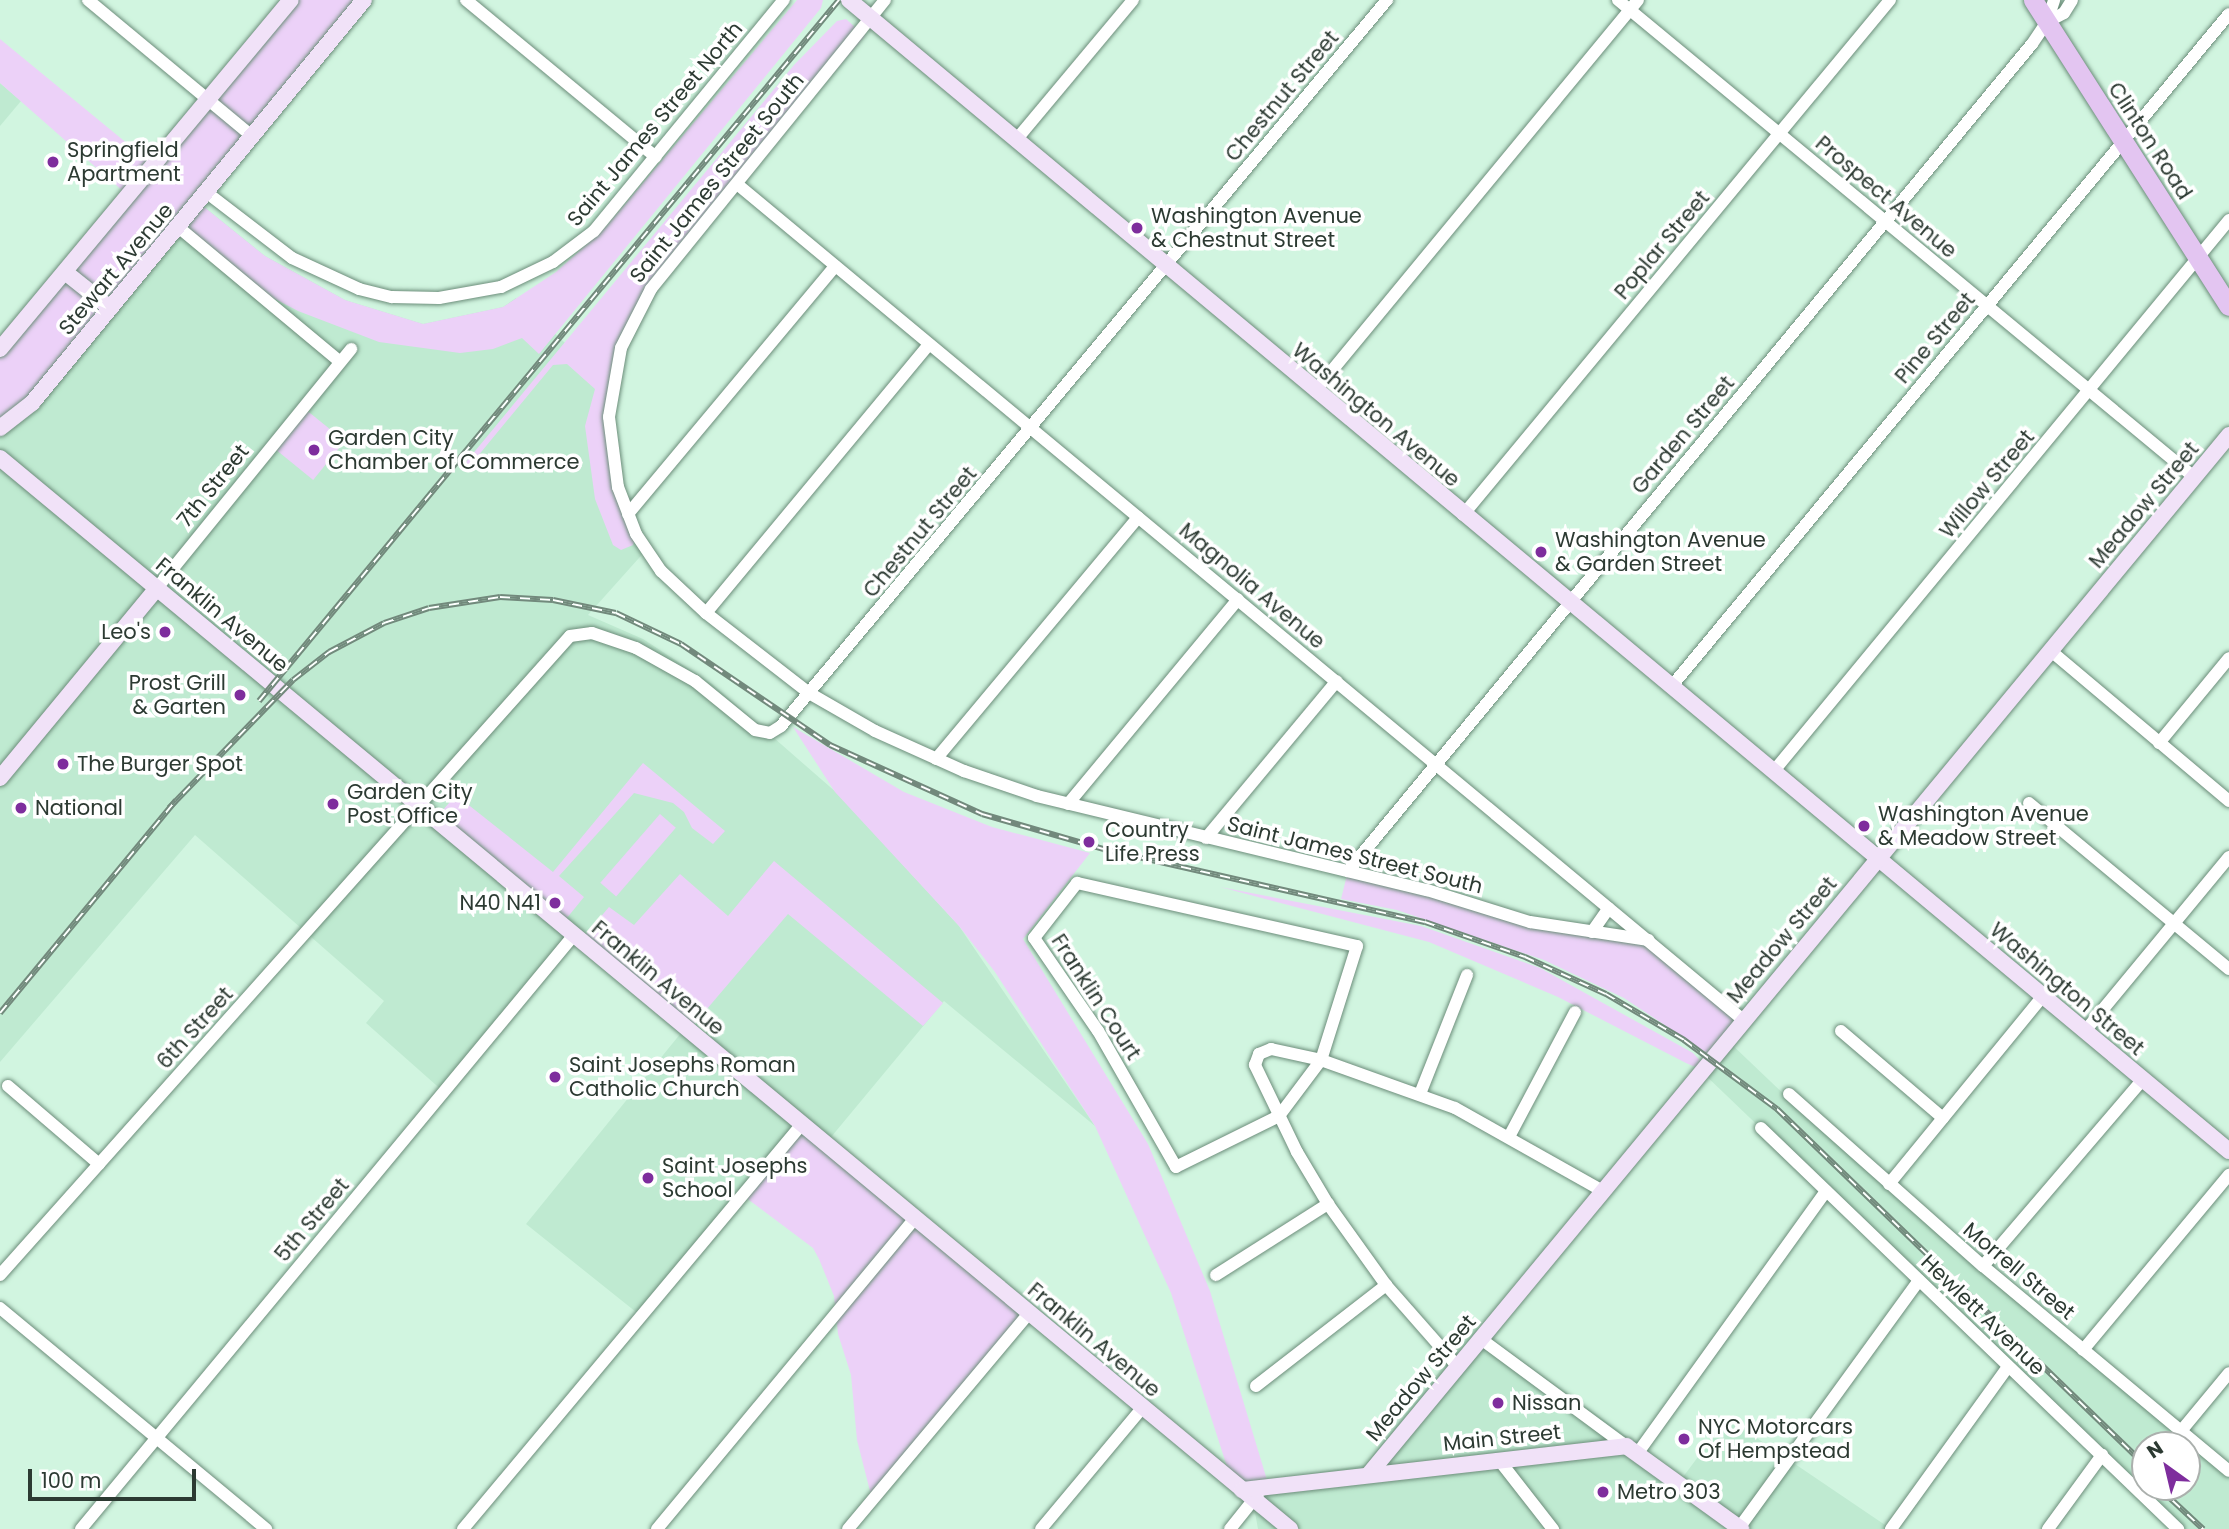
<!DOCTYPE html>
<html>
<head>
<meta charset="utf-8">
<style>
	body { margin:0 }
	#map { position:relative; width:2229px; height:1529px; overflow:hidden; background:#d1f5e0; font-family:Poppins,sans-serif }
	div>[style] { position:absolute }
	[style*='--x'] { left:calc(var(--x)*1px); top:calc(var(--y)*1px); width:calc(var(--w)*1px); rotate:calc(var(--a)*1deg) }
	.built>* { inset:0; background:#bfead1 }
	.green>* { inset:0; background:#ecd1f8; transform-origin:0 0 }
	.roads { filter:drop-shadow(0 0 2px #6c8d7a) drop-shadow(0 0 2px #6c8d7a) }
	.street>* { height:12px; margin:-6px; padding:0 6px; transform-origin:6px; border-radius:6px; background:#fff }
	.secondary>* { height:16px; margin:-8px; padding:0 8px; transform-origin:8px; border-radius:8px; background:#f1e2f8 }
	.primary>* { height:19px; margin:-9.5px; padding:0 9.5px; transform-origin:9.5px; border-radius:9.5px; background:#e3c5f1 }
	.rail>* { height:6px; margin-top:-3px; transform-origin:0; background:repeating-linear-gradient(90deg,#fff 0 10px,#72897c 0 20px); box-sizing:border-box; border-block:2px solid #72897c }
	.dots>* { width:19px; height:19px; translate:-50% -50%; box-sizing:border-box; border:4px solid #fff; border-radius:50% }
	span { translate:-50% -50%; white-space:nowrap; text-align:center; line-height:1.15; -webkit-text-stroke:7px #fff; paint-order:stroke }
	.street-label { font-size:21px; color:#2c3a32 }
	.poi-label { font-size:21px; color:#2c3a32 }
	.left { translate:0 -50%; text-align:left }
	.right { translate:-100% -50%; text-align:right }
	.north { position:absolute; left:2131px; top:1431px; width:70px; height:70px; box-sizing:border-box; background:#fff; border:2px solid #abb0ad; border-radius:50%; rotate:326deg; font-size:19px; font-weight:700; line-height:28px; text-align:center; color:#2c3a32 }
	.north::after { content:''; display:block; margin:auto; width:24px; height:32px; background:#7e2d9d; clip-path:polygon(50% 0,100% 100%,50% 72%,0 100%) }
	.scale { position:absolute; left:28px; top:1469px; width:168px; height:32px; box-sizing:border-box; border:4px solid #2c3a32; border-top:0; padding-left:9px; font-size:21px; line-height:24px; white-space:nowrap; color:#2c3a32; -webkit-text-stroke:5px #fff; paint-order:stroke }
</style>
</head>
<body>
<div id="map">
	<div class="built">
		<i style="clip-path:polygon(0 83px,21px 101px,0 126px)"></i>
		<i style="clip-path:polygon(198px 202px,265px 256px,345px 300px,423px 324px,503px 307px,516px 298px,612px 386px,613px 460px,647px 549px,588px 615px,643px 639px,712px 684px,837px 793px,959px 926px,1095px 1126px,944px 1001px,827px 1142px,801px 1121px,641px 1316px,526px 1224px,685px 1028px,574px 938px,445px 1093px,366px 1023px,384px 1001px,195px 835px,0 1062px,0 431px)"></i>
		<i style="clip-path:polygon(evenodd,1727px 1040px,1790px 1100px,2229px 1471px,2229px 1529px,2178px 1529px,1701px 1071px,1727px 1040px,2145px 1445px,2187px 1445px,2187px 1487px,2145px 1487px,2145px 1445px)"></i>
		<i style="clip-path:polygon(1475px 1327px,1683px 1477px,1727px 1418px,1891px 1529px,1258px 1529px,1253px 1501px,1267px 1480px,1365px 1465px)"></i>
	</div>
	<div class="green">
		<i style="clip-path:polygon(288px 0,366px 0,198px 202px,265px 256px,345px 300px,423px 324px,503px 307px,556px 272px,605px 228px,797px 0,823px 0,821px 8px,539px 354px,522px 338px,493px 349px,460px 353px,379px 342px,298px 311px,237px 279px,174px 232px,0 431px,0 349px,125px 193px,0 83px,0 39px,151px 163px)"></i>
		<i style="clip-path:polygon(846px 19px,865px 36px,651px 289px,627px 333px,610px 439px,637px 535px,633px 545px,621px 550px,613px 545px,595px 499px,585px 426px,595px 389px,567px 364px,553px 365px,468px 468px,461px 468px,794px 65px,837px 21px)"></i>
		<i style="left:305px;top:409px;width:51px;height:50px;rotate:39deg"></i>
		<i style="clip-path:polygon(793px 727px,904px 792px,992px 827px,1090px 853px,1023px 939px,1148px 1144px,1210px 1291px,1267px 1480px,1256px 1497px,1230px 1476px,1171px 1293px,1095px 1126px,995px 972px,959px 926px,835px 792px)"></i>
		<i style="clip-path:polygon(643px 763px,725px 831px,713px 844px,692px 828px,684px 812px,673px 803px,634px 793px,559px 876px,584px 897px,562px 924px,435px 819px,456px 795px,553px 872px)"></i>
		<i style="left:660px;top:814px;width:21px;height:91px;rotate:41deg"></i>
		<i style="clip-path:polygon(774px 861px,943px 1003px,923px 1026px,788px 914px,689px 1030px,581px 940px,609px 907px,634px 925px,680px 874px,728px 916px)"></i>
		<i style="clip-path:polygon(1348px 871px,1530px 922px,1638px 938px,1743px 1019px,1713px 1057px,1624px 998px,1544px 960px,1397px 910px,1341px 899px)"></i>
		<i style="clip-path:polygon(1220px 887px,1421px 926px,1540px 968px,1693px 1053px,1705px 1066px,1702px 1070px,1686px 1063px,1558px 997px,1429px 942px)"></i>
		<i style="clip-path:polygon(800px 1120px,1030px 1310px,872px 1499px,857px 1440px,851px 1375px,838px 1334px,834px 1296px,819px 1259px,813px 1248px,741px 1194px)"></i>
	</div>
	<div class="roads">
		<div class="street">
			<i style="--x:88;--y:0;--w:213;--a:39.7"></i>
			<i style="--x:466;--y:0;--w:246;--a:39.6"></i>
			<i style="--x:885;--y:0;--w:372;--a:129"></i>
			<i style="--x:651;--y:289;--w:66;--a:117"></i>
			<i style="--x:621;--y:348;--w:70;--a:99.9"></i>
			<i style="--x:609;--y:417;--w:71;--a:82.7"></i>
			<i style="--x:618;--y:487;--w:50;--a:69"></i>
			<i style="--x:636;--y:534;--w:45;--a:56"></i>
			<i style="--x:661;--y:571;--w:62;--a:43"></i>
			<i style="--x:706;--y:613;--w:130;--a:37.8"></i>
			<i style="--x:809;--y:693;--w:76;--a:29.9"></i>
			<i style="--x:875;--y:731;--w:98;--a:24.2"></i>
			<i style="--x:964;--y:771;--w:77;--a:18.9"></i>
			<i style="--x:1037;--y:796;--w:401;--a:13.6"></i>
			<i style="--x:1427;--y:890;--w:108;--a:17.3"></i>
			<i style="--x:1530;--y:922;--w:120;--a:8.6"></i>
			<i style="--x:1618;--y:0;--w:748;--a:39.63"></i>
			<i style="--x:2047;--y:22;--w:19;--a:-28"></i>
			<i style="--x:2064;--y:13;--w:15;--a:-58"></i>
			<i style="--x:1016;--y:140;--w:182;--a:-50.1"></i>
			<i style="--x:737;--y:184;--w:1307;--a:39.72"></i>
			<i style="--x:206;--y:192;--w:108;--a:37.5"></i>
			<i style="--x:292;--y:258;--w:74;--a:24.8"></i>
			<i style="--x:359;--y:289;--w:34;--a:14"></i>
			<i style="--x:392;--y:297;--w:47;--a:1.2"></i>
			<i style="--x:439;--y:298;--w:63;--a:-10.1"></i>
			<i style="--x:501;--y:287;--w:58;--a:-25.7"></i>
			<i style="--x:553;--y:262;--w:51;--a:-37.1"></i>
			<i style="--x:594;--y:231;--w:299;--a:-50.6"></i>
			<i style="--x:177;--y:226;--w:212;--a:39.8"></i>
			<i style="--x:1315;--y:391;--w:507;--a:-50.44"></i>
			<i style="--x:628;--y:514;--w:323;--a:-50.1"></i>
			<i style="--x:1463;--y:515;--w:669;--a:-50.34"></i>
			<i style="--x:157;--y:588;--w:308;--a:-50.9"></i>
			<i style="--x:706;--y:613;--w:349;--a:-50.3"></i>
			<i style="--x:2051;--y:651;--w:233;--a:40.1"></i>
			<i style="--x:1671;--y:687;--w:874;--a:-50.34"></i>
			<i style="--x:2159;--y:743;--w:110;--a:-50.5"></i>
			<i style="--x:936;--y:759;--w:315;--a:-50.1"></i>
			<i style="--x:1773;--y:772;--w:716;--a:-50.44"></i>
			<i style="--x:2029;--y:803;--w:260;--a:39.7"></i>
			<i style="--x:1068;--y:804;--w:266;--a:-50.3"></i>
			<i style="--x:1206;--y:838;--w:204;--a:-50.2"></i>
			<i style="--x:1348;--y:871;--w:1073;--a:-50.41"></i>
			<i style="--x:2032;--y:44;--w:27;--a:-56"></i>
			<i style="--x:2047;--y:22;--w:23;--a:-72"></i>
			<i style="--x:1077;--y:883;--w:287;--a:12.7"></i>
			<i style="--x:1357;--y:946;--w:120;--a:107.5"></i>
			<i style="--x:1321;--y:1060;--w:70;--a:126.9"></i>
			<i style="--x:1279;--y:1116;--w:115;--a:153.7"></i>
			<i style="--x:1176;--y:1167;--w:157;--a:-119.8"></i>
			<i style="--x:1098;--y:1031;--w:113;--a:-124.5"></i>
			<i style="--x:1034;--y:938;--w:70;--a:-52"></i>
			<i style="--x:1592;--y:932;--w:29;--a:-55"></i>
			<i style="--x:1841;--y:1031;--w:134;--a:40.5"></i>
			<i style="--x:2085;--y:1031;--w:226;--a:-50.4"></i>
			<i style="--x:8;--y:1086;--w:120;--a:40.6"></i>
			<i style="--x:1420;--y:1094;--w:128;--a:-68.4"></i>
			<i style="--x:1789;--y:1094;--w:259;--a:41.6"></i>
			<i style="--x:1983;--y:1266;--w:320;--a:39.8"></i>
			<i style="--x:1761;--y:1128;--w:579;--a:43.88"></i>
			<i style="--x:1510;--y:1135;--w:139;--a:-62.1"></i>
			<i style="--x:1889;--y:1184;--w:243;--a:-50.7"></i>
			<i style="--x:1983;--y:1266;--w:246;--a:-49.4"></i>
			<i style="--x:0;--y:1275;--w:856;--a:-48.27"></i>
			<i style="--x:570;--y:636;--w:22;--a:-8"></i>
			<i style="--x:592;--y:633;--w:46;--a:18.8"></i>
			<i style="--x:636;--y:648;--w:68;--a:29.2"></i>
			<i style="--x:695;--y:681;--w:77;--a:39.2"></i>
			<i style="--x:755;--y:730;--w:15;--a:11"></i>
			<i style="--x:770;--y:733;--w:13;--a:-32"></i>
			<i style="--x:781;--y:726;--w:946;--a:-50.15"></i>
			<i style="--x:1216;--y:1275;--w:133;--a:-32.4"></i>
			<i style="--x:0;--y:1308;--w:346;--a:39.7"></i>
			<i style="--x:1481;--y:1339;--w:180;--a:36.4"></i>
			<i style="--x:2083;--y:1350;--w:228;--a:-50.2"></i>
			<i style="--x:1458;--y:1367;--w:109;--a:-131.3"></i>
			<i style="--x:1386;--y:1285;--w:100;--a:-125.6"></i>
			<i style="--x:1328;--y:1204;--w:61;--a:-120.8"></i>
			<i style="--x:1297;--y:1152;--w:97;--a:-115.8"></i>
			<i style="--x:1255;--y:1065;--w:12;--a:-70"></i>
			<i style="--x:1259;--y:1054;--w:13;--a:-23"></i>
			<i style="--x:1271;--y:1049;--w:51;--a:12.4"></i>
			<i style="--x:1321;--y:1060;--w:142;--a:19.7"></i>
			<i style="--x:1455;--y:1108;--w:167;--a:29.3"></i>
			<i style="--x:1256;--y:1386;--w:165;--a:-37.8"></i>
			<i style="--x:2181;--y:1431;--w:75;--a:-50.4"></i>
			<i style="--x:1637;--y:1454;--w:324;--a:-54.3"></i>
			<i style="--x:1499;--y:1460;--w:88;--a:52"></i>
			<i style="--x:1739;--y:1528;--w:306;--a:-54"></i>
			<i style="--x:81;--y:1529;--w:772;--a:-50.31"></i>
			<i style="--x:463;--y:1529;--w:528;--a:-50.07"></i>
			<i style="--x:657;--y:1529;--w:404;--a:-50.3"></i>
			<i style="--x:848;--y:1529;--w:282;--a:-50"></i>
			<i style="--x:1041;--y:1529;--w:159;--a:-50.1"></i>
			<i style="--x:1230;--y:1529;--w:45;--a:-51.3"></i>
			<i style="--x:1891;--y:1529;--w:200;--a:-54.2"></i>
			<i style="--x:2048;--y:1529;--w:92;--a:-53.9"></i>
		</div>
		<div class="secondary">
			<i style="--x:849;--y:0;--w:1797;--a:39.83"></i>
			<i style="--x:65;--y:272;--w:58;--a:38.7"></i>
			<i style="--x:0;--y:349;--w:454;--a:-50.2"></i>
			<i style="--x:0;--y:428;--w:41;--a:-38"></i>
			<i style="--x:32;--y:403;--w:522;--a:-50.52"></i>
			<i style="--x:0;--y:458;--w:1677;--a:39.7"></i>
			<i style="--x:0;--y:778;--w:246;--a:-50.4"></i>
			<i style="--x:1369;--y:1474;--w:1349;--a:-50.38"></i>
			<i style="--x:1242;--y:1490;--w:387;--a:-6.5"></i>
			<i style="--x:1626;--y:1446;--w:142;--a:35.8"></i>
		</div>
		<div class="primary">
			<i style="--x:2033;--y:0;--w:363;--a:57.4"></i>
		</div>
	</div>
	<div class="rail">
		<i style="--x:259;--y:701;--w:910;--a:-50.4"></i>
		<i style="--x:169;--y:808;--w:178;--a:-45.9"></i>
		<i style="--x:293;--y:680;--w:46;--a:-37.9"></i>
		<i style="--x:329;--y:652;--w:62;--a:-27.8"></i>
		<i style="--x:384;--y:623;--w:47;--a:-18.4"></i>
		<i style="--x:429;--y:608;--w:72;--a:-8.8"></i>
		<i style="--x:500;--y:597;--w:53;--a:3.2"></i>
		<i style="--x:553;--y:600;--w:64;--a:11.7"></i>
		<i style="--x:616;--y:613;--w:72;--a:25.5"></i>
		<i style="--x:681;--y:644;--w:180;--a:34.1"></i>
		<i style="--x:830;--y:745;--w:167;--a:24.4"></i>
		<i style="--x:982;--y:814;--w:126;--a:16.1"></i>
		<i style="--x:1103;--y:849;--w:330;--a:12.8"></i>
		<i style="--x:1425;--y:922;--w:106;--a:19.3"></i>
		<i style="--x:1525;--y:957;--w:89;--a:24.6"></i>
		<i style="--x:1606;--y:994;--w:91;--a:30.5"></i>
		<i style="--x:1684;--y:1040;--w:116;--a:36.6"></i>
		<i style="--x:1777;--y:1109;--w:512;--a:44.05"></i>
		<i style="--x:0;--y:1013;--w:276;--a:-50.4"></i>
		<i style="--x:2158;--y:1487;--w:62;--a:43"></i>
	</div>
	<div class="dots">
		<i style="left:53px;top:162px;background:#7e2d9d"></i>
		<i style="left:1137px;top:228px;background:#7e2d9d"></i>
		<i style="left:314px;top:450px;background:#7e2d9d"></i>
		<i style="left:1541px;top:552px;background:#7e2d9d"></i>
		<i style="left:165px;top:632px;background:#7e2d9d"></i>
		<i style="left:240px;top:695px;background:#7e2d9d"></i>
		<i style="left:63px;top:764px;background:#7e2d9d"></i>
		<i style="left:333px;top:804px;background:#7e2d9d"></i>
		<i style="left:21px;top:808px;background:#7e2d9d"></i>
		<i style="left:1864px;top:826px;background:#7e2d9d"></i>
		<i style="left:1089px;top:842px;background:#7e2d9d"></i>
		<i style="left:555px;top:903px;background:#7e2d9d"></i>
		<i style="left:555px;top:1077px;background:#7e2d9d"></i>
		<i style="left:648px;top:1178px;background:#7e2d9d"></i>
		<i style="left:1498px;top:1403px;background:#7e2d9d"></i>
		<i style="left:1684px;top:1439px;background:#7e2d9d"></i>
		<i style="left:1603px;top:1492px;background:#7e2d9d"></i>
	</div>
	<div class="street-label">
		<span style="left:1282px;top:96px;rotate:-50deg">Chestnut Street</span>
		<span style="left:655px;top:124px;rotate:-50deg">Saint James Street North</span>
		<span style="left:2150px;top:141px;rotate:57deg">Clinton Road</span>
		<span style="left:717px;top:178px;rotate:-51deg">Saint James Street South</span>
		<span style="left:1886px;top:197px;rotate:40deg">Prospect Avenue</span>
		<span style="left:1662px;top:245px;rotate:-50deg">Poplar Street</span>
		<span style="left:116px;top:269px;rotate:-50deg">Stewart Avenue</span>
		<span style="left:1935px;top:338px;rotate:-50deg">Pine Street</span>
		<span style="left:1376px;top:415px;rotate:40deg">Washington Avenue</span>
		<span style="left:1683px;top:435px;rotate:-50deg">Garden Street</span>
		<span style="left:1987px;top:484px;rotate:-50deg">Willow Street</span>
		<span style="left:213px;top:486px;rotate:-51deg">7th Street</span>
		<span style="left:2144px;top:505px;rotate:-50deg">Meadow Street</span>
		<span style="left:920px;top:532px;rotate:-50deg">Chestnut Street</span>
		<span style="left:1252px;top:586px;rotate:40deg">Magnolia Avenue</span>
		<span style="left:222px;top:615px;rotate:40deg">Franklin Avenue</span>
		<span style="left:1355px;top:855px;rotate:14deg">Saint James Street South</span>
		<span style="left:1782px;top:940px;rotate:-50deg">Meadow Street</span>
		<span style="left:658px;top:978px;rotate:40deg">Franklin Avenue</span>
		<span style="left:2067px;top:989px;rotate:40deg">Washington Street</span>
		<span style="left:1096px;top:997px;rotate:57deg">Franklin Court</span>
		<span style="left:195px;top:1028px;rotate:-48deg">6th Street</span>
		<span style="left:312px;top:1220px;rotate:-50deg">5th Street</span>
		<span style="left:2019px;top:1271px;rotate:40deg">Morrell Street</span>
		<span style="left:1983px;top:1315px;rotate:44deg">Hewlett Avenue</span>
		<span style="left:1094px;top:1340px;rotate:40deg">Franklin Avenue</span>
		<span style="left:1421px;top:1378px;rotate:-50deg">Meadow Street</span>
		<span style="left:1502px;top:1438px;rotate:-6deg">Main Street</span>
	</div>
	<div class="poi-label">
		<span class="left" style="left:67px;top:162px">Springfield<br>Apartment</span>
		<span class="left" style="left:1151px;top:228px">Washington Avenue<br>&amp; Chestnut Street</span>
		<span class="left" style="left:328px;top:450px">Garden City<br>Chamber of Commerce</span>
		<span class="left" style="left:1555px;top:552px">Washington Avenue<br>&amp; Garden Street</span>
		<span class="right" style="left:151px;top:632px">Leo's</span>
		<span class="right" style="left:226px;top:695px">Prost Grill<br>&amp; Garten</span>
		<span class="left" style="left:77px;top:764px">The Burger Spot</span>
		<span class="left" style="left:347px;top:804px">Garden City<br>Post Office</span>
		<span class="left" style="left:35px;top:808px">National</span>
		<span class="left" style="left:1878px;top:826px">Washington Avenue<br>&amp; Meadow Street</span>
		<span class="left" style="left:1105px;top:842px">Country<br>Life Press</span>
		<span class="right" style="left:541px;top:903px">N40 N41</span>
		<span class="left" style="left:569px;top:1077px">Saint Josephs Roman<br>Catholic Church</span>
		<span class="left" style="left:662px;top:1178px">Saint Josephs<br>School</span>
		<span class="left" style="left:1512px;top:1403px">Nissan</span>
		<span class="left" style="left:1698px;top:1439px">NYC Motorcars<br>Of Hempstead</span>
		<span class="left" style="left:1617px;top:1492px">Metro 303</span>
	</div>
	<div class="north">N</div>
	<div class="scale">100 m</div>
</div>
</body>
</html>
